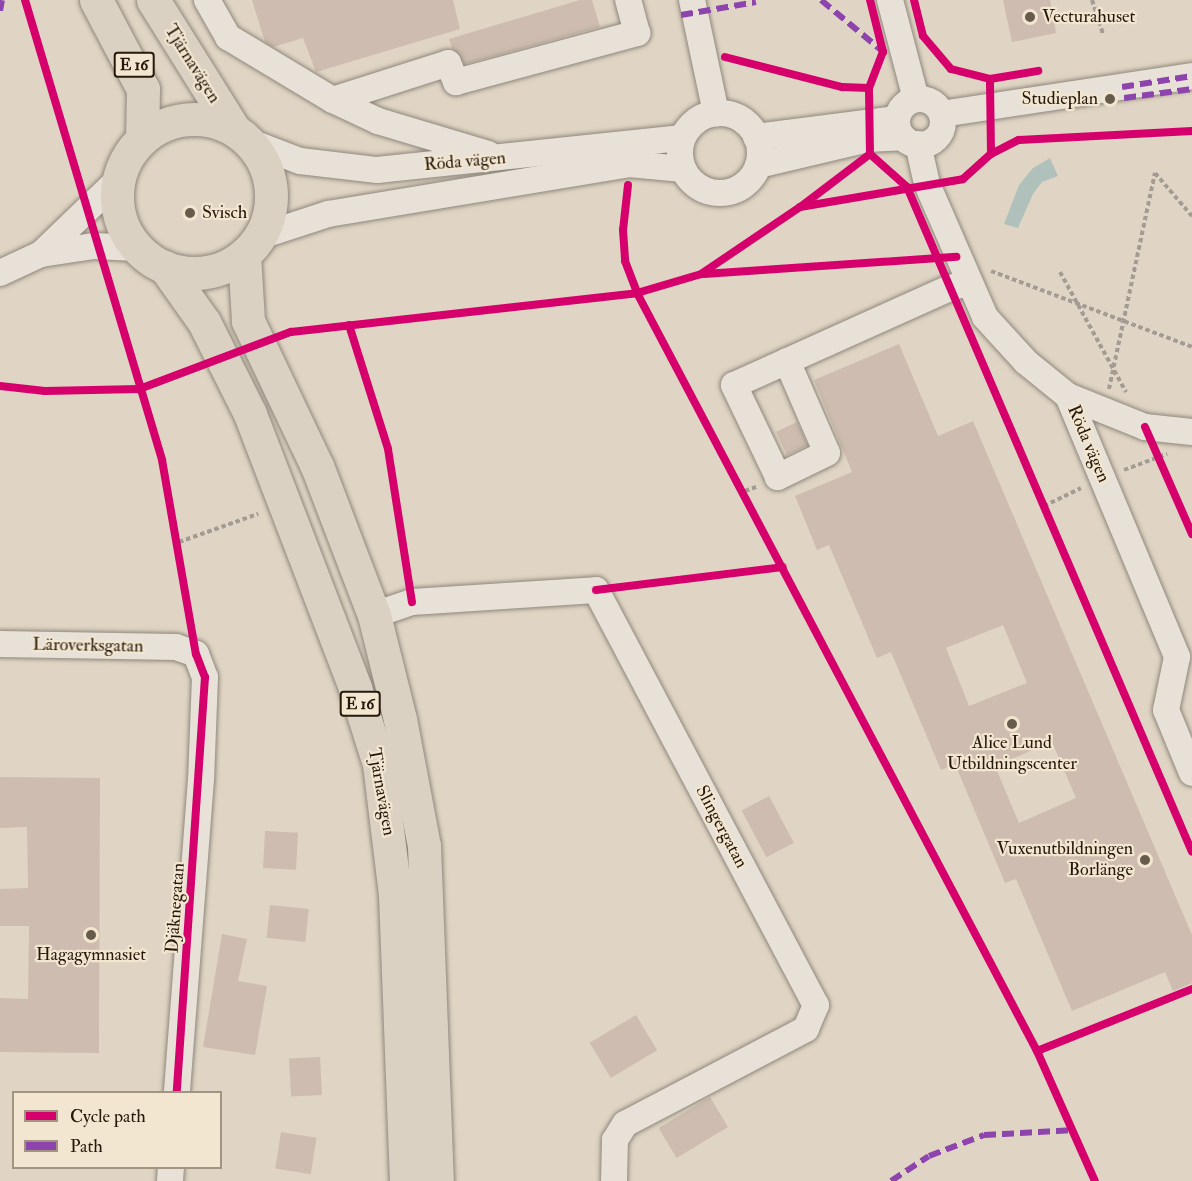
<!DOCTYPE html>
<html>
<head>
<meta charset="utf-8">
<style>
	body { margin:0 }
	#map { position:relative; width:1192px; height:1181px; overflow:hidden; background:#e0d5c4; font-family:"IM FELL Double Pica",serif }
	div>[style] { position:absolute }
	[style*='--x'] { left:calc(var(--x)*1px); top:calc(var(--y)*1px); width:calc(var(--w)*1px); rotate:calc(var(--a)*1deg) }
	.water>* { inset:0; background:#b0c1bb }
	.building>* { inset:0; background:#cdbcaf; transform-origin:0 0 }
	.path>* { height:4px; margin-top:-2px; transform-origin:0; background:repeating-linear-gradient(90deg,#a29c94 0 4.5px,transparent 0 7.5px) }
	.roads { filter:drop-shadow(0 0 2px #8f877c) drop-shadow(0 0 2px #8f877c) }
	.minor>* { height:26px; margin:-13px; padding:0 13px; transform-origin:13px; border-radius:13px; background:#e7e1d8 }
	.minor>.ring { margin:-13px; padding:0; box-sizing:content-box; background:none; border:26px solid #e7e1d8; border-radius:50% }
	.highway>* { height:33px; margin:-16.5px; padding:0 16.5px; transform-origin:16.5px; border-radius:16.5px; background:#dad1c3 }
	.highway>.ring { margin:-16.5px; padding:0; box-sizing:content-box; background:none; border:33px solid #dad1c3; border-radius:50% }
	.quiet>* { height:6px; margin-top:-3px; transform-origin:0; background:repeating-linear-gradient(90deg,#8e44ad 0 12px,transparent 0 18px) }
	.cycleway>* { height:8px; margin:-4px; padding:0 4px; transform-origin:4px; border-radius:4px; background:#d6006c }
	.dots>* { width:16px; height:16px; translate:-50% -50%; box-sizing:border-box; border:3px solid #f3e6d0; border-radius:50% }
	span { translate:-50% -50%; white-space:nowrap; text-align:center; line-height:1.15; -webkit-text-stroke:4.5px #f3e6d0; paint-order:stroke }
	.shield-label span { padding:2px 4px; background:#f3e6d0; border:2px solid; border-radius:4px; -webkit-text-stroke-width:0 }
	.shield-label { font-size:16px; color:#26190c; font-weight:700 }
	.poi-label { font-size:18px; color:#26190c }
	.left { translate:0 -50%; text-align:left }
	.right { translate:-100% -50%; text-align:right }
	.street-label { font-size:18px; color:#26190c }
	.legend { position:absolute; left:12px; top:1091px; width:210px; height:78px; box-sizing:border-box; background:#f3e6d0; border:2px solid #a19482; margin:0; padding:8px 10px; list-style:none; font-size:18px; color:#26190c }
	.legend li { display:flex; align-items:center; gap:12px; height:30px }
	.legend b { width:30px; border:2px solid #a19482 }
</style>
</head>
<body>
<div id="map">
	<div class="water">
		<i style="clip-path:polygon(1050px 158px,1058px 176px,1042px 182px,1033px 194px,1018px 228px,1004px 224px,1019px 185px,1033px 168px)"></i>
	</div>
	<div class="building">
		<i style="clip-path:polygon(252px 0,453px 0,460px 29px,316px 72px,303px 38px,273px 47px,265px 42px)"></i>
		<i style="clip-path:polygon(580px 0,592px 0,600px 27px,465px 64px,452px 49px,449px 39px)"></i>
		<i style="clip-path:polygon(1003px 0,1050px 0,1056px 33px,1012px 42px)"></i>
		<i style="clip-path:polygon(evenodd,899px 344px,938px 436px,973px 421px,1192px 935px,1192px 983px,1173px 991px,1165px 972px,1072px 1011px,1016px 879px,1005px 883px,955px 764px,941px 770px,891px 652px,877px 658px,829px 545px,817px 550px,795px 496px,852px 472px,814px 380px,899px 344px,1003px 625px,1027px 683px,969px 706px,946px 648px,1003px 625px,899px 344px,1052px 742px,1076px 798px,1019px 823px,995px 766px,1052px 742px)"></i>
		<i style="left:797px;top:422px;width:26px;height:23px;rotate:65deg"></i>
		<i style="clip-path:polygon(0 777px,100px 778px,99px 1053px,0 1052px,0 998px,28px 999px,29px 926px,0 926px,0 889px,28px 888px,27px 827px,0 828px)"></i>
		<i style="left:769px;top:796px;width:53px;height:31px;rotate:62deg"></i>
		<i style="left:265px;top:831px;width:33px;height:37px;rotate:3deg"></i>
		<i style="left:270px;top:905px;width:39px;height:33px;rotate:6deg"></i>
		<i style="clip-path:polygon(222px 934px,247px 939px,238px 981px,267px 986px,255px 1055px,203px 1047px)"></i>
		<i style="left:636px;top:1015px;width:41px;height:54px;rotate:59deg"></i>
		<i style="left:320px;top:1057px;width:38px;height:31px;rotate:87deg"></i>
		<i style="left:710px;top:1097px;width:35px;height:60px;rotate:59deg"></i>
		<i style="left:281px;top:1132px;width:36px;height:37px;rotate:9deg"></i>
	</div>
	<div class="path">
		<i style="--x:1092;--y:0;--w:35;--a:72"></i>
		<i style="--x:991;--y:271;--w:215;--a:20.7"></i>
		<i style="--x:1060;--y:272;--w:137;--a:61.2"></i>
		<i style="--x:1109;--y:389;--w:221;--a:-78"></i>
		<i style="--x:1155;--y:173;--w:57;--a:49.3"></i>
		<i style="--x:1124;--y:470;--w:46;--a:-20.4"></i>
		<i style="--x:745;--y:491;--w:12;--a:-20"></i>
		<i style="--x:1044;--y:506;--w:41;--a:-25.9"></i>
		<i style="--x:1191;--y:531;--w:3;--a:-72"></i>
		<i style="--x:179;--y:542;--w:84;--a:-19.5"></i>
	</div>
	<div class="roads">
		<div class="minor">
			<i style="--x:207;--y:0;--w:43;--a:60.4"></i>
			<i style="--x:228;--y:37;--w:122;--a:31"></i>
			<i style="--x:333;--y:100;--w:50;--a:25"></i>
			<i style="--x:378;--y:121;--w:115;--a:16.7"></i>
			<i style="--x:692;--y:0;--w:116;--a:78"></i>
			<i style="--x:890;--y:0;--w:102;--a:75.3"></i>
			<i class="ring" style="left:897px;top:99px;width:20px;height:20px"></i>
			<i style="--x:333;--y:100;--w:121;--a:-17.8"></i>
			<i style="--x:448;--y:63;--w:21;--a:67"></i>
			<i style="--x:456;--y:82;--w:188;--a:-15.1"></i>
			<i style="--x:637;--y:33;--w:34;--a:-105"></i>
			<i class="ring" style="left:680px;top:113px;width:54px;height:54px"></i>
			<i style="--x:942;--y:114;--w:253;--a:-8.6"></i>
			<i style="--x:756;--y:137;--w:142;--a:-7.3"></i>
			<i style="--x:250;--y:142;--w:53;--a:20.8"></i>
			<i style="--x:300;--y:161;--w:78;--a:6.7"></i>
			<i style="--x:377;--y:170;--w:307;--a:-6"></i>
			<i style="--x:918;--y:144;--w:41;--a:77.3"></i>
			<i style="--x:927;--y:184;--w:145;--a:66.4"></i>
			<i style="--x:985;--y:317;--w:61;--a:47.7"></i>
			<i style="--x:1026;--y:362;--w:54;--a:39"></i>
			<i style="--x:1068;--y:396;--w:283;--a:67.3"></i>
			<i style="--x:1177;--y:657;--w:54;--a:101.7"></i>
			<i style="--x:1166;--y:710;--w:68;--a:67.6"></i>
			<i style="--x:758;--y:165;--w:114;--a:-13.2"></i>
			<i style="--x:869;--y:139;--w:34;--a:-3"></i>
			<i style="--x:261;--y:236;--w:71;--a:-18.2"></i>
			<i style="--x:328;--y:214;--w:305;--a:-9.4"></i>
			<i style="--x:629;--y:164;--w:54;--a:5.3"></i>
			<i style="--x:41;--y:254;--w:54;--a:-8.6"></i>
			<i style="--x:94;--y:246;--w:43;--a:2.7"></i>
			<i style="--x:0;--y:273;--w:45;--a:-24.9"></i>
			<i style="--x:41;--y:254;--w:108;--a:-43.9"></i>
			<i style="--x:787;--y:361;--w:100;--a:66.5"></i>
			<i style="--x:827;--y:453;--w:55;--a:153.9"></i>
			<i style="--x:778;--y:477;--w:102;--a:-115.6"></i>
			<i style="--x:734;--y:385;--w:235;--a:-24.2"></i>
			<i style="--x:948;--y:289;--w:21;--a:-19"></i>
			<i style="--x:1068;--y:396;--w:83;--a:21.9"></i>
			<i style="--x:1145;--y:427;--w:47;--a:6.1"></i>
			<i style="--x:374;--y:615;--w:40;--a:-18.9"></i>
			<i style="--x:412;--y:602;--w:184;--a:-3.7"></i>
			<i style="--x:596;--y:590;--w:470;--a:62.1"></i>
			<i style="--x:816;--y:1005;--w:26;--a:113"></i>
			<i style="--x:806;--y:1029;--w:204;--a:152.3"></i>
			<i style="--x:625;--y:1124;--w:19;--a:122"></i>
			<i style="--x:615;--y:1140;--w:41;--a:91.4"></i>
			<i style="--x:0;--y:644;--w:176;--a:1"></i>
			<i style="--x:176;--y:647;--w:21;--a:19"></i>
			<i style="--x:196;--y:654;--w:25;--a:69"></i>
			<i style="--x:205;--y:677;--w:102;--a:92.2"></i>
			<i style="--x:201;--y:779;--w:314;--a:94.4"></i>
			<i style="--x:170;--y:1181;--w:13;--a:-86"></i>
		</div>
		<div class="highway">
			<i style="--x:96;--y:0;--w:101;--a:62.2"></i>
			<i style="--x:143;--y:89;--w:50;--a:91.1"></i>
			<i style="--x:153;--y:0;--w:151;--a:58"></i>
			<i class="ring" style="left:117px;top:119px;width:121px;height:121px"></i>
			<i style="--x:244;--y:255;--w:66;--a:86.5"></i>
			<i style="--x:248;--y:321;--w:161;--a:64.6"></i>
			<i style="--x:317;--y:466;--w:160;--a:69.1"></i>
			<i style="--x:374;--y:615;--w:107;--a:76"></i>
			<i style="--x:400;--y:719;--w:129;--a:79.3"></i>
			<i style="--x:424;--y:846;--w:335;--a:87.8"></i>
			<i style="--x:165;--y:267;--w:67;--a:54.7"></i>
			<i style="--x:204;--y:322;--w:103;--a:63.4"></i>
			<i style="--x:250;--y:414;--w:293;--a:69"></i>
			<i style="--x:355;--y:688;--w:80;--a:72.5"></i>
			<i style="--x:379;--y:764;--w:132;--a:83"></i>
			<i style="--x:395;--y:895;--w:286;--a:87.8"></i>
		</div>
	</div>
	<div class="quiet">
		<i style="--x:821;--y:0;--w:78;--a:39.8"></i>
		<i style="--x:0;--y:11;--w:11;--a:-80"></i>
		<i style="--x:681;--y:15;--w:76;--a:-9.8"></i>
		<i style="--x:1122;--y:87;--w:71;--a:-8.9"></i>
		<i style="--x:1124;--y:98;--w:69;--a:-7.5"></i>
		<i style="--x:891;--y:1181;--w:45;--a:-33.3"></i>
		<i style="--x:929;--y:1156;--w:59;--a:-20.9"></i>
		<i style="--x:984;--y:1135;--w:91;--a:-3.1"></i>
	</div>
	<div class="cycleway">
		<i style="--x:25;--y:0;--w:480;--a:73.4"></i>
		<i style="--x:162;--y:460;--w:197;--a:80.1"></i>
		<i style="--x:196;--y:654;--w:25;--a:69"></i>
		<i style="--x:205;--y:677;--w:416;--a:93.9"></i>
		<i style="--x:914;--y:0;--w:37;--a:76"></i>
		<i style="--x:923;--y:36;--w:43;--a:49.7"></i>
		<i style="--x:951;--y:69;--w:40;--a:14.4"></i>
		<i style="--x:725;--y:57;--w:121;--a:14.4"></i>
		<i style="--x:842;--y:87;--w:27;--a:2"></i>
		<i style="--x:870;--y:154;--w:50;--a:41.7"></i>
		<i style="--x:907;--y:187;--w:723;--a:66.8"></i>
		<i style="--x:991;--y:154;--w:75;--a:-90.8"></i>
		<i style="--x:990;--y:79;--w:49;--a:-9.5"></i>
		<i style="--x:628;--y:185;--w:45;--a:96.3"></i>
		<i style="--x:623;--y:230;--w:31;--a:86"></i>
		<i style="--x:625;--y:261;--w:34;--a:69"></i>
		<i style="--x:637;--y:293;--w:857;--a:62.18"></i>
		<i style="--x:1037;--y:1051;--w:142;--a:66"></i>
		<i style="--x:803;--y:205;--w:84;--a:-37.3"></i>
		<i style="--x:870;--y:154;--w:66;--a:-90.9"></i>
		<i style="--x:869;--y:88;--w:39;--a:-69"></i>
		<i style="--x:883;--y:52;--w:54;--a:-104"></i>
		<i style="--x:704;--y:274;--w:253;--a:-3.9"></i>
		<i style="--x:349;--y:325;--w:130;--a:72.5"></i>
		<i style="--x:388;--y:449;--w:155;--a:81.1"></i>
		<i style="--x:0;--y:386;--w:45;--a:6.3"></i>
		<i style="--x:45;--y:391;--w:94;--a:-1.2"></i>
		<i style="--x:139;--y:389;--w:162;--a:-20.6"></i>
		<i style="--x:291;--y:332;--w:348;--a:-6.4"></i>
		<i style="--x:637;--y:293;--w:67;--a:-16.5"></i>
		<i style="--x:701;--y:274;--w:120;--a:-34.1"></i>
		<i style="--x:800;--y:207;--w:165;--a:-9.7"></i>
		<i style="--x:963;--y:179;--w:38;--a:-42"></i>
		<i style="--x:991;--y:154;--w:31;--a:-27"></i>
		<i style="--x:1019;--y:140;--w:173;--a:-3"></i>
		<i style="--x:1145;--y:427;--w:117;--a:66.3"></i>
		<i style="--x:596;--y:590;--w:188;--a:-7"></i>
		<i style="--x:1037;--y:1051;--w:167;--a:-21.8"></i>
	</div>
	<div class="dots">
		<i style="left:1030px;top:17px;background:#675b4c"></i>
		<i style="left:1110px;top:99px;background:#675b4c"></i>
		<i style="left:190px;top:213px;background:#675b4c"></i>
		<i style="left:1012px;top:724px;background:#675b4c"></i>
		<i style="left:1145px;top:860px;background:#675b4c"></i>
		<i style="left:91px;top:935px;background:#675b4c"></i>
	</div>
	<div class="shield-label">
		<span style="left:134px;top:65px">E 16</span>
		<span style="left:360px;top:704px">E 16</span>
	</div>
	<div class="poi-label">
		<span class="left" style="left:1042px;top:17px">Vecturahuset</span>
		<span class="right" style="left:1098px;top:99px">Studieplan</span>
		<span class="left" style="left:202px;top:213px">Svisch</span>
		<span style="left:1012px;top:754px">Alice Lund<br>Utbildningscenter</span>
		<span class="right" style="left:1133px;top:860px">Vuxenutbildningen<br>Borlänge</span>
		<span style="left:91px;top:955px">Hagagymnasiet</span>
	</div>
	<div class="street-label">
		<span style="left:192px;top:64px;rotate:58deg">Tjärnavägen</span>
		<span style="left:465px;top:162px;rotate:-5deg">Röda vägen</span>
		<span style="left:1088px;top:444px;rotate:67deg">Röda vägen</span>
		<span style="left:88px;top:646px;rotate:1deg">Läroverksgatan</span>
		<span style="left:381px;top:792px;rotate:80deg">Tjärnavägen</span>
		<span style="left:721px;top:827px;rotate:62deg">Slingergatan</span>
		<span style="left:176px;top:908px;rotate:-86deg">Djäknegatan</span>
	</div>
	<ul class="legend">
	<li><b style="height:8px;background:#d6006c"></b>Cycle path</li>
	<li><b style="height:8px;background:#8e44ad"></b>Path</li>
	</ul>
</div>
</body>
</html>
